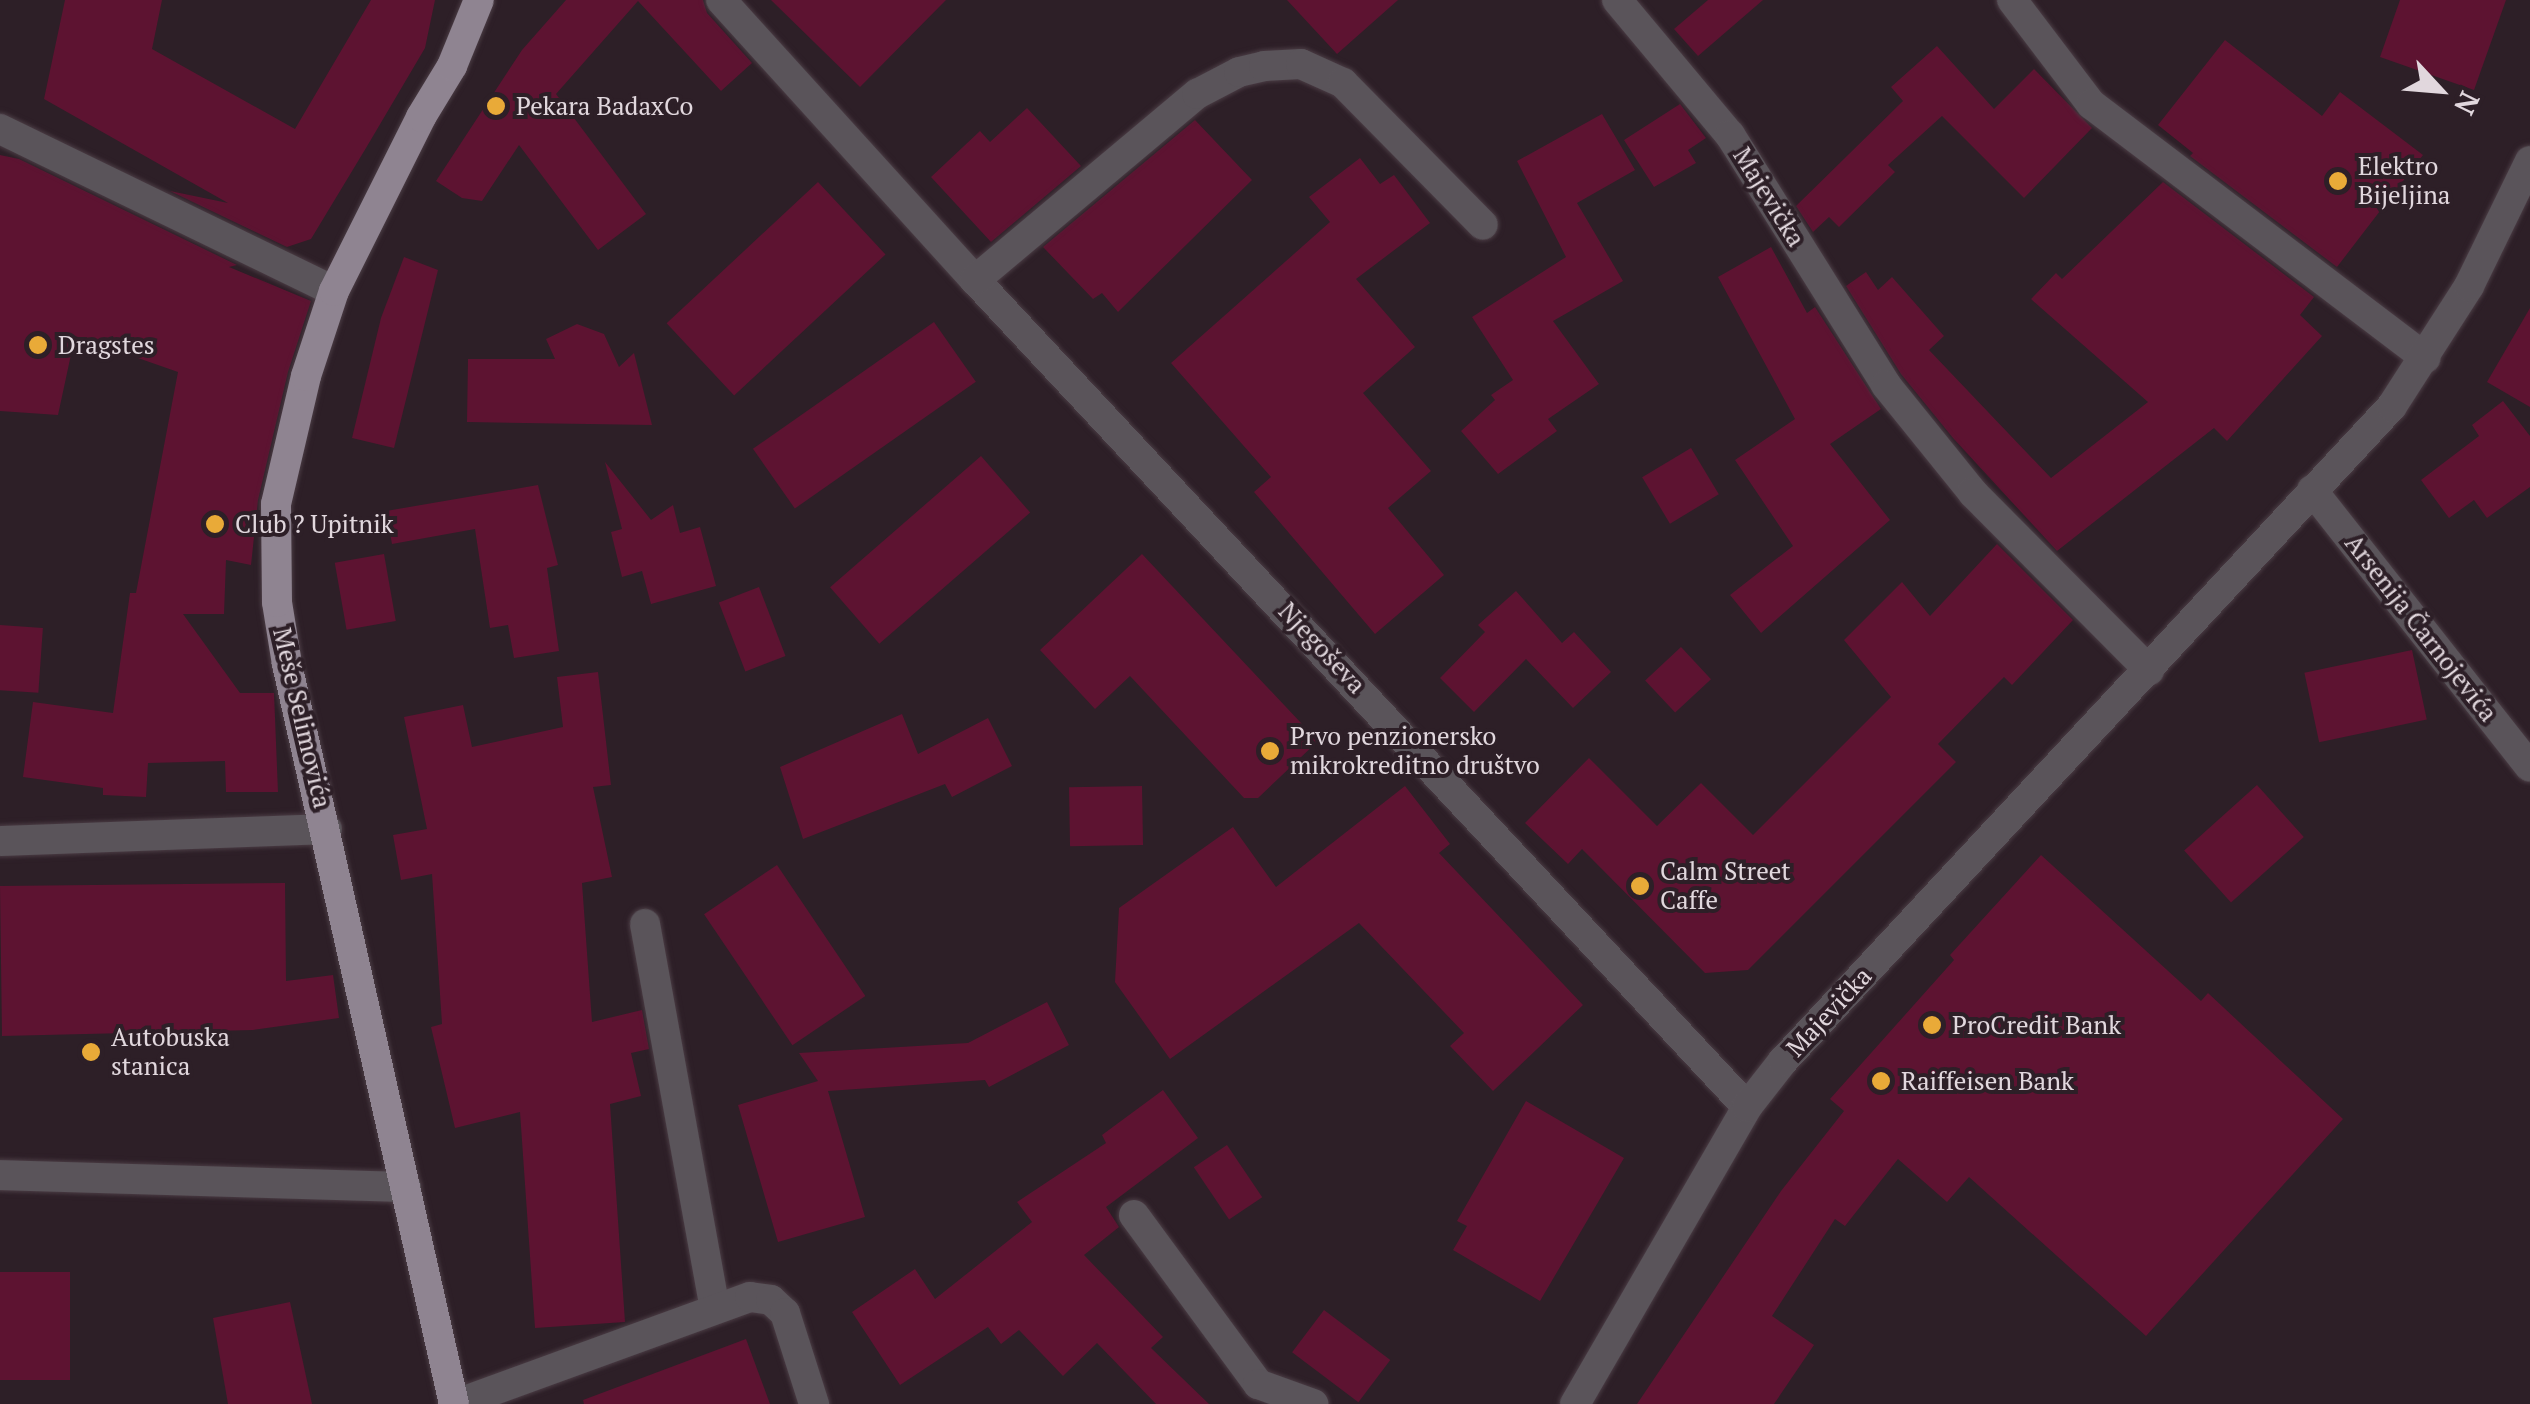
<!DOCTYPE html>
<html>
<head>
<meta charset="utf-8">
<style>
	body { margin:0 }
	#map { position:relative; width:2530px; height:1404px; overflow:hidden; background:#2d1f27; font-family:"PT Serif",serif }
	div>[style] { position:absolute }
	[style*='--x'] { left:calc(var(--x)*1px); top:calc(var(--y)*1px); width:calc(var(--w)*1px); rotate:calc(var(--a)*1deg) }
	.building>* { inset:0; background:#5d1331; transform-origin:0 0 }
	.roads { filter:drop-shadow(0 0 2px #4a3c44) drop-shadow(0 0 2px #4a3c44) }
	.minor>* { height:30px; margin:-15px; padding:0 15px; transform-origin:15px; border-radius:15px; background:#5a545a }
	.major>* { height:30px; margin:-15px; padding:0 15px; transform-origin:15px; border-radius:15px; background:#8f8491 }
	.dots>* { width:28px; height:28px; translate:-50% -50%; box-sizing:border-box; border:5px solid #2d1f27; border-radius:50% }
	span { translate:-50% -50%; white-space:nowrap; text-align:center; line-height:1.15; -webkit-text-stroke:8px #2d1f27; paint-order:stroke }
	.poi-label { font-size:25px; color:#e1d7dd }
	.left { translate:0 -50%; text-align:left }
	.street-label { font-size:25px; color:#e1d7dd }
	.north { position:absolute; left:2390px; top:40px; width:100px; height:100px; -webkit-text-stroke:8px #2d1f27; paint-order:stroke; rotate:116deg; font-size:28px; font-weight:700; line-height:40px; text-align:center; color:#e1d7dd }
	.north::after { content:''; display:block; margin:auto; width:35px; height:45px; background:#e1d7dd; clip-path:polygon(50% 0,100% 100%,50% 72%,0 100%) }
</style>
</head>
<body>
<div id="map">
	<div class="building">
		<i style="clip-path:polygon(65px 0,162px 0,152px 49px,295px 129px,371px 0,435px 0,425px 48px,366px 148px,311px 239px,287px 247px,170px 191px,228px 203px,44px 99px)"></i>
		<i style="clip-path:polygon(566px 0,703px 0,707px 13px,752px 63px,721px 91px,638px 1px,556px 94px,646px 214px,598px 250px,519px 145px,482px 201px,462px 198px,436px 181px,522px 50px)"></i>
		<i style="clip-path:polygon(771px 0,946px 0,860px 87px)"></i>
		<i style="clip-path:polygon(1287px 0,1398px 0,1337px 54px)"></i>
		<i style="clip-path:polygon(1708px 0,1763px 0,1698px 56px,1674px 29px)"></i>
		<i style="clip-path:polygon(2400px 0,2506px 0,2474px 90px,2380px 57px)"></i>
		<i style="clip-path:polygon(2225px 40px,2322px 116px,2340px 92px,2423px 155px,2337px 267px,2190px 156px,2193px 153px,2158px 125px)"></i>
		<i style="clip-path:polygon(1937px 46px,1994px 109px,2034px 69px,2092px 128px,2024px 198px,1942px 116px,1888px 165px,1895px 172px,1839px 227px,1829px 217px,1813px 232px,1796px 206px,1903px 101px,1891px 87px)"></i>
		<i style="clip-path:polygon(1680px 104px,1706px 138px,1688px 150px,1696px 163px,1654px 187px,1624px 140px)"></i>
		<i style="clip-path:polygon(1027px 108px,1081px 166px,991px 242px,931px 177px,980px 131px,990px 142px)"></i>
		<i style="clip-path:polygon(1602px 114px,1635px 170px,1577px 203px,1623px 281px,1553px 321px,1599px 384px,1548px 419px,1557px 431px,1498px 474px,1461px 431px,1495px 400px,1491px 395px,1513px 380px,1472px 317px,1566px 257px,1517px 161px)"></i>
		<i style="clip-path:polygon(1195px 120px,1252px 180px,1118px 312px,1102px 293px,1093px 299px,1043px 247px)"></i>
		<i style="clip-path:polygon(0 155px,19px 159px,237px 265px,229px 267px,311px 301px,288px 372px,258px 500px,251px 565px,226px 560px,224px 614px,183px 614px,240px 693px,274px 693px,278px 792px,226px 792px,225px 761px,148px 763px,146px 797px,103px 795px,103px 788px,23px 777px,33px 702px,113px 713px,130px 593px,136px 593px,178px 372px,75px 336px,58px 415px,0 411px)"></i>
		<i style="clip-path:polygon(1360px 158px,1380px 184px,1394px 175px,1430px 223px,1356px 279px,1415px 347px,1363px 393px,1431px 471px,1388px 508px,1444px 575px,1375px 634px,1254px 492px,1271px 477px,1171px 363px,1330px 222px,1309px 197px)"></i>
		<i style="left:818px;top:182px;width:99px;height:207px;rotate:47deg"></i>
		<i style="clip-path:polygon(2163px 182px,2314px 297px,2300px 315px,2322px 336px,2227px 441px,2214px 428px,2057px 551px,1953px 438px,1901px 374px,1846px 286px,1866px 272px,1878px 290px,1892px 277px,1944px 336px,1929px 350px,2051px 478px,2148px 402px,2031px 299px,2056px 273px,2062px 279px)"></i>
		<i style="clip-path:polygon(1771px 247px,1807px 313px,1815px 307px,1881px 409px,1830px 444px,1890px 520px,1761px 633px,1730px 595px,1793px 546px,1735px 460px,1795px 419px,1718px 277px)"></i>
		<i style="clip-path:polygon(404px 257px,438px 270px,394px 448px,352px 438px,381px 318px)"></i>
		<i style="clip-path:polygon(2530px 308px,2530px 407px,2487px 382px)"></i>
		<i style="left:934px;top:322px;width:73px;height:221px;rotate:55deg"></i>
		<i style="clip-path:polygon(577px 324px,604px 334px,619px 367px,634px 353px,652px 425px,467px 422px,468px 359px,555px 359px,546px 339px)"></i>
		<i style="clip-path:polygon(2503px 401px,2530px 436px,2530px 487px,2487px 518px,2474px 500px,2449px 518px,2421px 480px,2479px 436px,2472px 425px)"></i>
		<i style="left:1691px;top:448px;width:54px;height:57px;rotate:59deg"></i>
		<i style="left:981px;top:456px;width:75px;height:200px;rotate:49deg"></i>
		<i style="clip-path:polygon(605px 462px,651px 520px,673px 505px,680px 533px,700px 527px,716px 586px,651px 604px,642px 571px,622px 577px,611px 532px,622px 529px)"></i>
		<i style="clip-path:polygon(538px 485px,558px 565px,547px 568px,559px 651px,514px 658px,508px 625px,490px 628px,475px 529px,392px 544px,386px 511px)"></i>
		<i style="clip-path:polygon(1997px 544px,2073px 620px,2012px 685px,2004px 677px,1938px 744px,1956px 762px,1748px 970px,1705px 973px,1582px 849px,1568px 864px,1525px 823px,1589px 758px,1657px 826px,1701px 783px,1753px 835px,1891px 697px,1844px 640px,1902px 582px,1930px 616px)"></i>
		<i style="left:384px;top:554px;width:68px;height:50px;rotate:80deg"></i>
		<i style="clip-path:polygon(1142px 554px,1318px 741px,1258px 798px,1244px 798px,1130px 676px,1095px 709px,1040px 650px)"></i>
		<i style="left:759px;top:587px;width:74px;height:43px;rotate:69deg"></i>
		<i style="clip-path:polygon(1516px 591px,1562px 643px,1574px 632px,1611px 672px,1573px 708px,1526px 659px,1474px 712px,1440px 678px,1485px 632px,1478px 625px)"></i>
		<i style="left:0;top:625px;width:43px;height:65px;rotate:4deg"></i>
		<i style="left:1681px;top:647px;width:44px;height:49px;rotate:47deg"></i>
		<i style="left:2412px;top:650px;width:71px;height:110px;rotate:78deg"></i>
		<i style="clip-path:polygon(598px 672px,611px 785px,593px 787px,612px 877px,582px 883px,592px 1022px,642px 1010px,649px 1049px,631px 1053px,641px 1096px,610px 1104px,625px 1322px,535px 1328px,520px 1112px,455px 1128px,431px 1027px,442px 1024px,432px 874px,401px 880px,393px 835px,427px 829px,404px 717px,463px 705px,472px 747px,563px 727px,557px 677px)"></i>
		<i style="clip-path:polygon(902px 714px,918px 754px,988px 718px,1012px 766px,952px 797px,945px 784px,803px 839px,780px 767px)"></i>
		<i style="left:2257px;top:785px;width:70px;height:98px;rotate:48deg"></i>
		<i style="left:1142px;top:786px;width:59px;height:73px;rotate:89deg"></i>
		<i style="clip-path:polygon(1405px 786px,1450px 844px,1439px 853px,1583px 1005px,1493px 1091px,1450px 1046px,1464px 1033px,1359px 923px,1170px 1059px,1115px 982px,1119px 908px,1233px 827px,1276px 887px)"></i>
		<i style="clip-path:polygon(2041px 855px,2201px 1001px,2208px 993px,2343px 1119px,2146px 1336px,1969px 1177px,1947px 1202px,1898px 1159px,1845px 1226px,1835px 1219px,1772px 1316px,1814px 1345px,1774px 1404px,1637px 1404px,1781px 1191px,1844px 1111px,1830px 1099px,1954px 960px,1950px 955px)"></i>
		<i style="left:777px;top:865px;width:158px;height:88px;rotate:56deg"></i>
		<i style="clip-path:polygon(285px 883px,286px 981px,333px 975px,339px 1018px,253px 1030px,2px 1036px,0 886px)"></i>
		<i style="clip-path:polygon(1047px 1002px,1069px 1045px,989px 1087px,985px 1080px,828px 1091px,865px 1217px,778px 1242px,738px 1105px,818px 1081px,799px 1053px,968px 1043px)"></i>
		<i style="clip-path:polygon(1163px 1090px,1198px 1138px,1106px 1207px,1119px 1227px,1084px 1255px,1163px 1337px,1151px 1348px,1209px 1404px,1156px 1404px,1097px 1343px,1063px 1376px,1019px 1330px,1001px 1344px,988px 1327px,900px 1385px,852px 1312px,915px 1269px,935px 1299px,1032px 1222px,1017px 1202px,1106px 1143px,1102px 1135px)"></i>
		<i style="clip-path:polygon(1526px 1101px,1624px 1158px,1540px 1301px,1453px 1250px,1467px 1226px,1457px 1221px)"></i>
		<i style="left:1227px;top:1145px;width:63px;height:40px;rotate:56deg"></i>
		<i style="left:0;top:1272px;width:70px;height:108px"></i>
		<i style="clip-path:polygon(290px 1302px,312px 1404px,228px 1404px,213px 1318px)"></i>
		<i style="left:1324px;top:1310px;width:83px;height:53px;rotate:37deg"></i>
		<i style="clip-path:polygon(746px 1339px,770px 1404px,584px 1404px,583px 1400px)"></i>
	</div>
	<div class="roads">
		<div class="minor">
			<i style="--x:721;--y:0;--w:378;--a:47.8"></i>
			<i style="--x:975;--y:280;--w:1131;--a:46.97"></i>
			<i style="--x:1617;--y:0;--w:176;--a:50.1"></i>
			<i style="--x:1730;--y:135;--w:295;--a:58"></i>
			<i style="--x:1886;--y:385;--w:139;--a:51.1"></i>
			<i style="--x:1973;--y:493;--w:250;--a:45.2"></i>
			<i style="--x:2012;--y:0;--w:131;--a:52.8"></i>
			<i style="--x:2091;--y:104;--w:420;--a:37.2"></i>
			<i style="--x:0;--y:129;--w:371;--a:25.9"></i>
			<i style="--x:975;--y:280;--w:290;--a:-40"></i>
			<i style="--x:1197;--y:94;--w:47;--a:-27.6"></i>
			<i style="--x:1239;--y:72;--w:26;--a:-13"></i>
			<i style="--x:1264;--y:66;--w:37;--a:-3"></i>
			<i style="--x:1301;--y:64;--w:46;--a:24.3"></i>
			<i style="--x:1343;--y:83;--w:199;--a:45.4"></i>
			<i style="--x:2312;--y:490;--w:352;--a:51.8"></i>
			<i style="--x:0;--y:841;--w:327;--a:-2.1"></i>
			<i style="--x:645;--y:924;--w:391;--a:79.7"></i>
			<i style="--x:0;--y:1175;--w:406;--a:1.7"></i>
			<i style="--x:1134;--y:1215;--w:210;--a:53.7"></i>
			<i style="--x:1258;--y:1384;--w:59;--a:20"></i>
			<i style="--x:456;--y:1404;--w:313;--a:-20"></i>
			<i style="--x:750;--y:1297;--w:21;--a:8"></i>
			<i style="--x:771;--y:1300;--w:19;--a:43"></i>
			<i style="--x:785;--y:1313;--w:96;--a:72.3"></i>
			<i style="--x:1575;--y:1404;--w:343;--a:-59.9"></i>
			<i style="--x:1747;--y:1107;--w:58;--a:-52"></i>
			<i style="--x:1783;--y:1061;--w:894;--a:-47.08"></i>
			<i style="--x:2392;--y:406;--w:143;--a:-57.3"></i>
			<i style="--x:2469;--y:286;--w:139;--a:-64"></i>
		</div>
		<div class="major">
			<i style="--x:454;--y:1404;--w:759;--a:-102.72"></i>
			<i style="--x:287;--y:664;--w:63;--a:-99.2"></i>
			<i style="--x:277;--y:602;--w:98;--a:-90.6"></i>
			<i style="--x:276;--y:504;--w:131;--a:-76.8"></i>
			<i style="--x:306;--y:376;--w:89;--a:-71.8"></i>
			<i style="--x:334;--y:291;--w:195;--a:-63.4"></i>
			<i style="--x:421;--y:117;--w:60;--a:-58.7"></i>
			<i style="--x:452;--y:66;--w:71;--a:-67.8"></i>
		</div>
	</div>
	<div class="dots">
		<i style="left:496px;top:106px;background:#e9aa38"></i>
		<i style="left:2338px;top:181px;background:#e9aa38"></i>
		<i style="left:38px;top:345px;background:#e9aa38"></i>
		<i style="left:215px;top:524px;background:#e9aa38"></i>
		<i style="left:1270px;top:751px;background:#e9aa38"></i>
		<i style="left:1640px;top:886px;background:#e9aa38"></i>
		<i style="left:1932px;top:1025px;background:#e9aa38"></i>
		<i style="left:91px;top:1052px;background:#e9aa38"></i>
		<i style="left:1881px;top:1081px;background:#e9aa38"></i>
	</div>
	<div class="poi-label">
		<span class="left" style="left:516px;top:106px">Pekara BadaxCo</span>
		<span class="left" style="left:2358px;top:181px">Elektro<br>Bijeljina</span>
		<span class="left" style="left:58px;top:345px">Dragstes</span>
		<span class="left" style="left:235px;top:524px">Club ? Upitnik</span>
		<span class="left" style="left:1290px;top:751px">Prvo penzionersko<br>mikrokreditno društvo</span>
		<span class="left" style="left:1660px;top:886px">Calm Street<br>Caffe</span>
		<span class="left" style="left:1952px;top:1025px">ProCredit Bank</span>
		<span class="left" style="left:111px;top:1052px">Autobuska<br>stanica</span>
		<span class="left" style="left:1901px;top:1081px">Raiffeisen Bank</span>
	</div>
	<div class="street-label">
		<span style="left:1769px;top:197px;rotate:58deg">Majevička</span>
		<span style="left:2421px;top:628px;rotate:52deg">Arsenija Čarnojevića</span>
		<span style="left:1322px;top:648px;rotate:47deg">Njegoševa</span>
		<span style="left:302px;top:718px;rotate:77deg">Meše Selimovića</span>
		<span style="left:1829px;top:1012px;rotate:-47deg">Majevička</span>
	</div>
	<div class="north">N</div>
</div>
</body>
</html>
